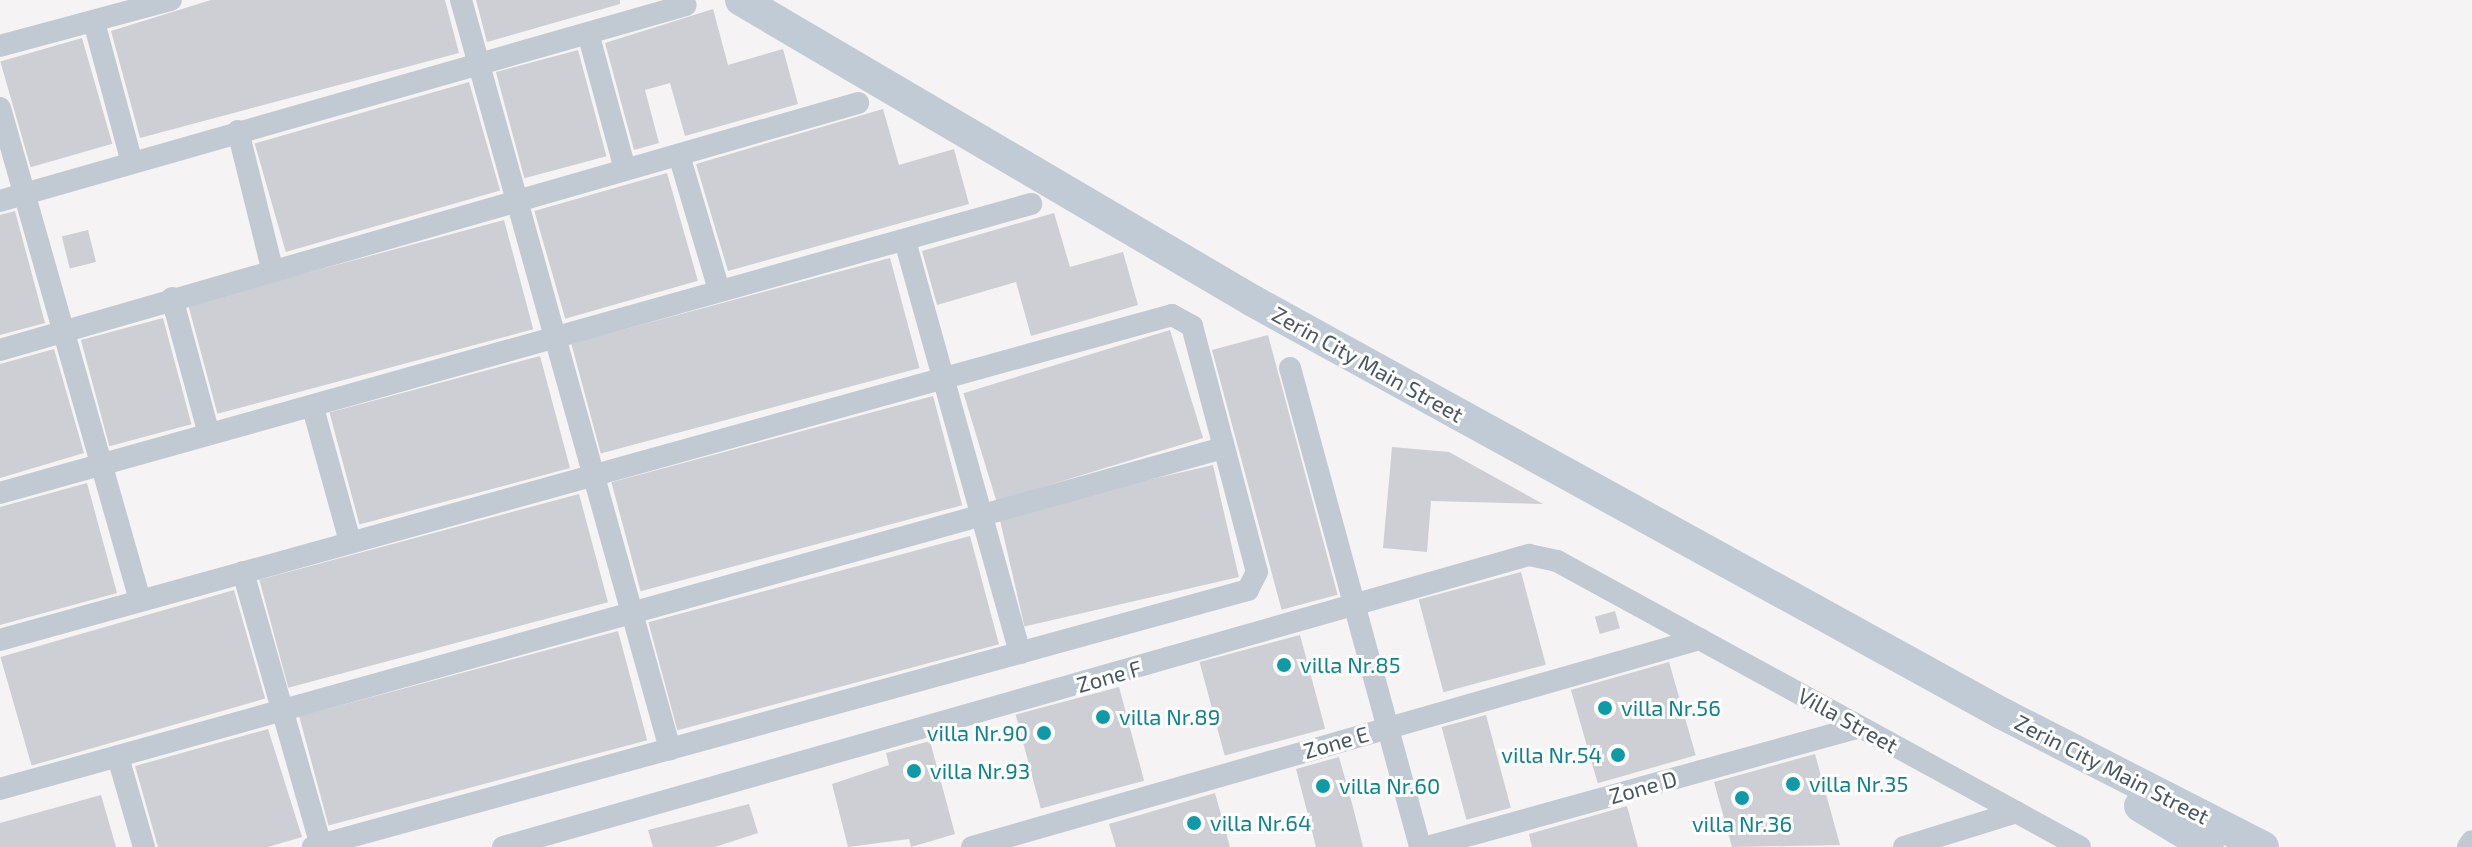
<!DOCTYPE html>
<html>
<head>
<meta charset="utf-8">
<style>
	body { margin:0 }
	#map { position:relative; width:2472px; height:847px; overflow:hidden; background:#f5f3f3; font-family:"Exo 2",sans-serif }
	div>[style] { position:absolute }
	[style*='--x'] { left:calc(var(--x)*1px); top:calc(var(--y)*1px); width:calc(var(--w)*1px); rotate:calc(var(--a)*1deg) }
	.building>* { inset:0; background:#cdcfd5; transform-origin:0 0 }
	.street>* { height:22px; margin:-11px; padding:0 11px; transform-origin:11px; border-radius:11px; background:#c1cad2 }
	.secondary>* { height:32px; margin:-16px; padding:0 16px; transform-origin:16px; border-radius:16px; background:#c1cbd6 }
	.dots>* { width:22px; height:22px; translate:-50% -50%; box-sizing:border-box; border:4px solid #fff; border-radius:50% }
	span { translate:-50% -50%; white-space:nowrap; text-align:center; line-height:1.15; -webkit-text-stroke:6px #fff; paint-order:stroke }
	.street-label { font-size:22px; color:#4a5661 }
	.culture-label { font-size:22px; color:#0d838f }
	.left { translate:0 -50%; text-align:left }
	.right { translate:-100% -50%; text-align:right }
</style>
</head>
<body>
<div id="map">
	<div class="building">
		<i style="clip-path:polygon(211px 0,445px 0,459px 53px,140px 138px,111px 31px)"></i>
		<i style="clip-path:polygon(476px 0,620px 0,620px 4px,487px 42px)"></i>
		<i style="clip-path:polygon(713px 9px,728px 65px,783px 49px,798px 104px,685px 136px,670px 83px,645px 90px,659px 143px,634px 150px,605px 43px)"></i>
		<i style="left:82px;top:38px;width:110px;height:85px;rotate:74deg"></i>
		<i style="left:578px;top:50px;width:110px;height:85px;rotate:75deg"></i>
		<i style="left:469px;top:82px;width:113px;height:223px;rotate:74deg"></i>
		<i style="clip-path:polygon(883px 109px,899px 165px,954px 149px,969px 204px,728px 271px,696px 164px)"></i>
		<i style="left:667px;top:173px;width:112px;height:138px;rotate:74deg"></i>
		<i style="clip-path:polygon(15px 211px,45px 323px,0 335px,0 215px)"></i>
		<i style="clip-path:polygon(1054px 213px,1070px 267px,1123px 252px,1138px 305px,1031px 336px,1016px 282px,937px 305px,922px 251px)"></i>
		<i style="left:504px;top:220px;width:113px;height:327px;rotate:75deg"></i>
		<i style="left:88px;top:230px;width:33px;height:27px;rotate:76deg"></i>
		<i style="left:890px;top:258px;width:114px;height:330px;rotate:75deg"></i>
		<i style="left:163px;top:318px;width:110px;height:85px;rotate:75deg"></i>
		<i style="left:1170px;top:330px;width:113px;height:216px;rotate:73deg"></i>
		<i style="left:1268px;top:335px;width:269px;height:58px;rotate:75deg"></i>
		<i style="clip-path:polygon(54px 349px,84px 453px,0 478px,0 364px)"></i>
		<i style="left:540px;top:356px;width:116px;height:218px;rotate:75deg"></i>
		<i style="left:933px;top:396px;width:113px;height:333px;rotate:75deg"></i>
		<i style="clip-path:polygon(1392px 447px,1449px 452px,1543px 504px,1431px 501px,1427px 552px,1383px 548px)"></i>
		<i style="left:1213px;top:465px;width:115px;height:220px;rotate:77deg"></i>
		<i style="clip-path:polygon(87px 483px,117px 593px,0 625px,0 507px)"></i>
		<i style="left:579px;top:494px;width:112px;height:331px;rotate:75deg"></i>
		<i style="left:970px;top:536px;width:112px;height:333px;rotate:75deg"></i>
		<i style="left:1521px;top:572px;width:96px;height:106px;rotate:75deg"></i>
		<i style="left:234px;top:590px;width:113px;height:243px;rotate:74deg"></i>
		<i style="left:1615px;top:611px;width:18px;height:21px;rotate:74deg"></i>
		<i style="left:618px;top:631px;width:113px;height:330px;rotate:75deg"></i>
		<i style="left:1300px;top:635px;width:97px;height:104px;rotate:75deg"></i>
		<i style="left:1669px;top:662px;width:97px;height:102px;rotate:74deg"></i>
		<i style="left:1119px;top:687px;width:97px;height:107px;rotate:75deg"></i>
		<i style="left:1486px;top:715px;width:96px;height:46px;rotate:75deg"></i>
		<i style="clip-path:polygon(268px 729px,302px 837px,268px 847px,158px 847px,135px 766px)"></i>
		<i style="clip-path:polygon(930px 741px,955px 834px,911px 847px,909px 839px,848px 847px,832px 784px,889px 765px,886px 753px)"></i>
		<i style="clip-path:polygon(1815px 754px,1840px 845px,1732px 847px,1714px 782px)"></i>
		<i style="clip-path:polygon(1339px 757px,1353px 807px,1363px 847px,1316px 847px,1308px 815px,1296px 769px)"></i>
		<i style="clip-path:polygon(1215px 793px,1230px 847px,1116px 847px,1109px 824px)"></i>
		<i style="clip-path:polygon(101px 795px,116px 847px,0 847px,0 823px)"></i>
		<i style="clip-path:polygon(749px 804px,758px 833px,715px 847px,653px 847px,648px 830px)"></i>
		<i style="clip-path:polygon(1627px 806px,1638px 847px,1532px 847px,1529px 834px)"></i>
	</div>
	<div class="street">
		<i style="--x:461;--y:0;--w:778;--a:74.41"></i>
		<i style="--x:94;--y:22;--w:142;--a:74.9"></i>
		<i style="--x:588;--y:33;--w:141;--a:74.8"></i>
		<i style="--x:0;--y:46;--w:177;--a:-15.1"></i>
		<i style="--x:0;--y:108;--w:512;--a:74.12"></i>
		<i style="--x:238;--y:131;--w:141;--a:76.1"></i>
		<i style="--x:679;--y:155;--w:141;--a:73.5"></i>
		<i style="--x:0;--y:201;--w:713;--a:-15.95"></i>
		<i style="--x:905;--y:241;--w:428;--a:74.4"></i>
		<i style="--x:172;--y:298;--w:141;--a:74.8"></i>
		<i style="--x:0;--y:350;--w:893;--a:-16.06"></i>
		<i style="--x:1290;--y:368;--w:496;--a:74.8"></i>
		<i style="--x:313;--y:408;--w:138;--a:74.5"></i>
		<i style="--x:0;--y:493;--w:1071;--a:-15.66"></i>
		<i style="--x:243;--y:572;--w:284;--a:74.1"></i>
		<i style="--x:0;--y:640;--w:1216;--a:-15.5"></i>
		<i style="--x:1172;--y:315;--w:23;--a:29"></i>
		<i style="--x:1192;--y:326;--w:254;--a:75.2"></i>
		<i style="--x:1257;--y:572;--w:20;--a:117"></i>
		<i style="--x:1248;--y:590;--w:970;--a:164.63"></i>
		<i style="--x:118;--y:757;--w:94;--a:73.9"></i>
		<i style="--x:0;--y:789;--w:1270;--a:-15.58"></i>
		<i style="--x:503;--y:847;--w:1067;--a:-15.89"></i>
		<i style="--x:1529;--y:555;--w:29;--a:12"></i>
		<i style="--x:1557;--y:561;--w:596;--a:28.67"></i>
		<i style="--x:972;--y:847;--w:757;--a:-15.95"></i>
		<i style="--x:1427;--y:847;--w:448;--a:-15.5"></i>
		<i style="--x:1904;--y:847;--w:118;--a:-17.2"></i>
		<i style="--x:2468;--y:847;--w:7;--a:-56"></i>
	</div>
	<div class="secondary">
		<i style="--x:741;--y:0;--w:594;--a:30.45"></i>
		<i style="--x:1253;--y:301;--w:856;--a:28.84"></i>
		<i style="--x:2003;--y:714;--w:292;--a:27.1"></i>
		<i style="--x:2140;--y:806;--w:79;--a:31.1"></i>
	</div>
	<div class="dots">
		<i style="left:1284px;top:665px;background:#0f9aa8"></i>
		<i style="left:1605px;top:708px;background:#0f9aa8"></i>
		<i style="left:1103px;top:717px;background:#0f9aa8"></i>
		<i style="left:1044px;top:733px;background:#0f9aa8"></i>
		<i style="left:1618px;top:755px;background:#0f9aa8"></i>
		<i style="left:914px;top:771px;background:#0f9aa8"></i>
		<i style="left:1793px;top:784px;background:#0f9aa8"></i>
		<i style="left:1323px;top:786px;background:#0f9aa8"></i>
		<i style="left:1742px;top:798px;background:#0f9aa8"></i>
		<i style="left:1194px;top:823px;background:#0f9aa8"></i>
	</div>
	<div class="street-label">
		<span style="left:1368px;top:364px;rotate:29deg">Zerin City Main Street</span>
		<span style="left:1109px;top:676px;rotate:-16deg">Zone F</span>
		<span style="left:1848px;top:720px;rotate:29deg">Villa Street</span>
		<span style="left:1336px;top:742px;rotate:-16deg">Zone E</span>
		<span style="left:2112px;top:769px;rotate:27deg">Zerin City Main Street</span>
		<span style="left:1643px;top:787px;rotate:-16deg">Zone D</span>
	</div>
	<div class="culture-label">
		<span class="left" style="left:1300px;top:665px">villa Nr.85</span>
		<span class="left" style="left:1621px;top:708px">villa Nr.56</span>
		<span class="left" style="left:1119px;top:717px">villa Nr.89</span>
		<span class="right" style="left:1028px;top:733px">villa Nr.90</span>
		<span class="right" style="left:1602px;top:755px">villa Nr.54</span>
		<span class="left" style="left:930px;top:771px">villa Nr.93</span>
		<span class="left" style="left:1809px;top:784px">villa Nr.35</span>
		<span class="left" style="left:1339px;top:786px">villa Nr.60</span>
		<span class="left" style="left:1210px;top:823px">villa Nr.64</span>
		<span style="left:1742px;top:824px">villa Nr.36</span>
	</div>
</div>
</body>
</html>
